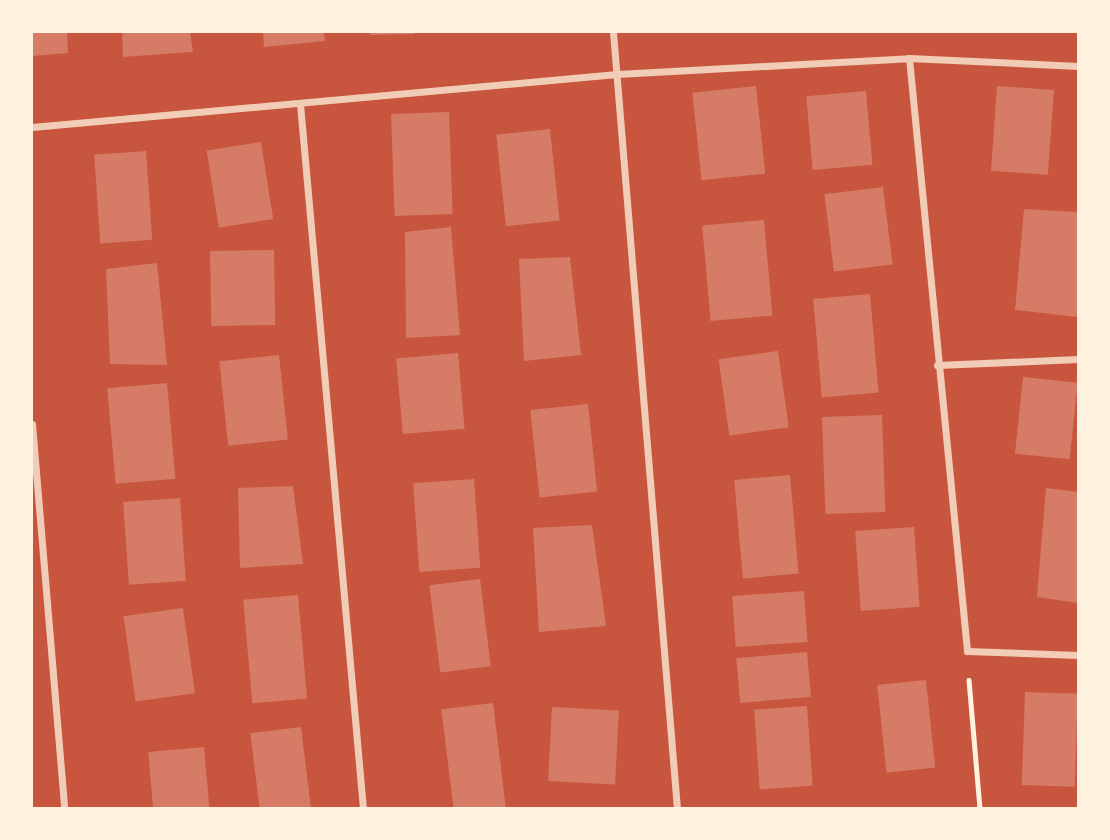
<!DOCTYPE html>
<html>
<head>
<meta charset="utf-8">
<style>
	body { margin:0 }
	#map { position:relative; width:1110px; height:840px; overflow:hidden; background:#c8553d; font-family:"Asap Condensed",sans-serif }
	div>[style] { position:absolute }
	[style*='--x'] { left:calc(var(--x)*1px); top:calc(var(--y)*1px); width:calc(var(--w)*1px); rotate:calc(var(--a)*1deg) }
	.building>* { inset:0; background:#d67c66; transform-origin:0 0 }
	.path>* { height:4.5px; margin:-2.25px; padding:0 2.25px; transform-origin:2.25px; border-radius:2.25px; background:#fff3e0 }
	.minor>* { height:7px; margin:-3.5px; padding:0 3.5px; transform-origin:3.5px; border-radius:3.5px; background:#f1ccb7 }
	span { translate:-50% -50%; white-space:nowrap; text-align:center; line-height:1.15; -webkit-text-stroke:6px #fff3e0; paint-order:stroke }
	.frame { position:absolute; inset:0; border:33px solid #fff3e0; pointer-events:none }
</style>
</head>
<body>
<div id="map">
	<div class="building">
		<i style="clip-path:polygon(32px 32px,67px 32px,68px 53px,32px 56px)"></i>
		<i style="clip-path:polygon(122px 32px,190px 32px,193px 52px,123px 57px)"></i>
		<i style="clip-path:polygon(263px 32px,324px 32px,325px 41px,264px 47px)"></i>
		<i style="clip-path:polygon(370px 32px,413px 32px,414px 34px,370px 35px)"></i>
		<i style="left:756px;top:86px;width:88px;height:64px;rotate:84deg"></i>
		<i style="left:997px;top:86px;width:57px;height:85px;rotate:4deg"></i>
		<i style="left:866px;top:91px;width:74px;height:60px;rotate:85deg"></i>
		<i style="left:449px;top:112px;width:102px;height:58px;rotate:88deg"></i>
		<i style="left:550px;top:129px;width:92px;height:54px;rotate:84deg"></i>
		<i style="left:261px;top:142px;width:78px;height:55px;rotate:81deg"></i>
		<i style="left:146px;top:151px;width:89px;height:52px;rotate:86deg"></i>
		<i style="left:883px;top:187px;width:78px;height:59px;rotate:83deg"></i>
		<i style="clip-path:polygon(1024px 209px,1078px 212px,1078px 317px,1015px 310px)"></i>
		<i style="left:764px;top:220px;width:96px;height:62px;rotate:85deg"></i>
		<i style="clip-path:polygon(451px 227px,460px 335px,406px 338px,405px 232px)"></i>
		<i style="left:274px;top:250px;width:75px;height:64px;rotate:89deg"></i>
		<i style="clip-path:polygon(570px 257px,581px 355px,524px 361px,519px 259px)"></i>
		<i style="clip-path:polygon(157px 263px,167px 365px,110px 364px,106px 269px)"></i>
		<i style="left:870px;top:294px;width:99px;height:57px;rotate:85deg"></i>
		<i style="left:778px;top:351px;width:77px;height:60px;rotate:82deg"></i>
		<i style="left:458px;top:353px;width:76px;height:62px;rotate:85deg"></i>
		<i style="left:279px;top:355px;width:85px;height:60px;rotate:84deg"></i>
		<i style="left:1023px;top:377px;width:55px;height:77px;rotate:6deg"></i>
		<i style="left:167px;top:383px;width:96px;height:60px;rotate:85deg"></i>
		<i style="left:588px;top:404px;width:88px;height:58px;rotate:84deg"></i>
		<i style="left:882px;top:415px;width:97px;height:60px;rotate:88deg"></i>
		<i style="left:790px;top:475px;width:99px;height:56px;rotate:85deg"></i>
		<i style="left:474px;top:479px;width:89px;height:61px;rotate:86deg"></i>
		<i style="clip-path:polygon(293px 486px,303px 564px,240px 568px,238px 488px)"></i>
		<i style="clip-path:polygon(1046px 488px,1078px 492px,1078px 603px,1037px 597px)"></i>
		<i style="left:180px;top:498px;width:83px;height:57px;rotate:86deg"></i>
		<i style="clip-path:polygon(592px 525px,606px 626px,539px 632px,533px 528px)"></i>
		<i style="left:914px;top:527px;width:80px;height:59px;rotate:86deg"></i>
		<i style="left:480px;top:579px;width:88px;height:51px;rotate:83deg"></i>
		<i style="left:804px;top:591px;width:51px;height:72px;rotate:86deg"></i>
		<i style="left:298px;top:595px;width:104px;height:55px;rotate:85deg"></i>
		<i style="left:183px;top:608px;width:86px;height:60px;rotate:82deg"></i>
		<i style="left:807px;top:652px;width:45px;height:71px;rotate:85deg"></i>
		<i style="left:926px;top:680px;width:88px;height:49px;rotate:84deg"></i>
		<i style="left:1025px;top:692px;width:53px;height:93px;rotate:2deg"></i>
		<i style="left:493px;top:703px;width:106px;height:52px;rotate:83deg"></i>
		<i style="left:807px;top:706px;width:80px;height:53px;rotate:86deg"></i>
		<i style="left:552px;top:707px;width:67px;height:74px;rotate:3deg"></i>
		<i style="left:301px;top:727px;width:82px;height:51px;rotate:83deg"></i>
		<i style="left:204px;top:747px;width:61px;height:56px;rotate:85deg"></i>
	</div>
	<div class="path">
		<i style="--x:969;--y:680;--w:128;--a:85.1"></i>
	</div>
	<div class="minor">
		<i style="--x:613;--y:32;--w:779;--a:85.29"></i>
		<i style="--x:909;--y:58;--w:596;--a:84.41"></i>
		<i style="--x:967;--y:651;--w:111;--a:2.1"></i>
		<i style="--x:300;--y:104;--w:707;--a:84.89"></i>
		<i style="--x:32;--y:127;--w:587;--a:-5.18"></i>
		<i style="--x:617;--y:74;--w:292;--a:-3.1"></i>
		<i style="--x:909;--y:58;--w:169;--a:2.7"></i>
		<i style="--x:937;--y:365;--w:141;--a:-2.4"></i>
		<i style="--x:32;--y:424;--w:385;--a:85.2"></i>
	</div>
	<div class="frame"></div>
</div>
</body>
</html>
